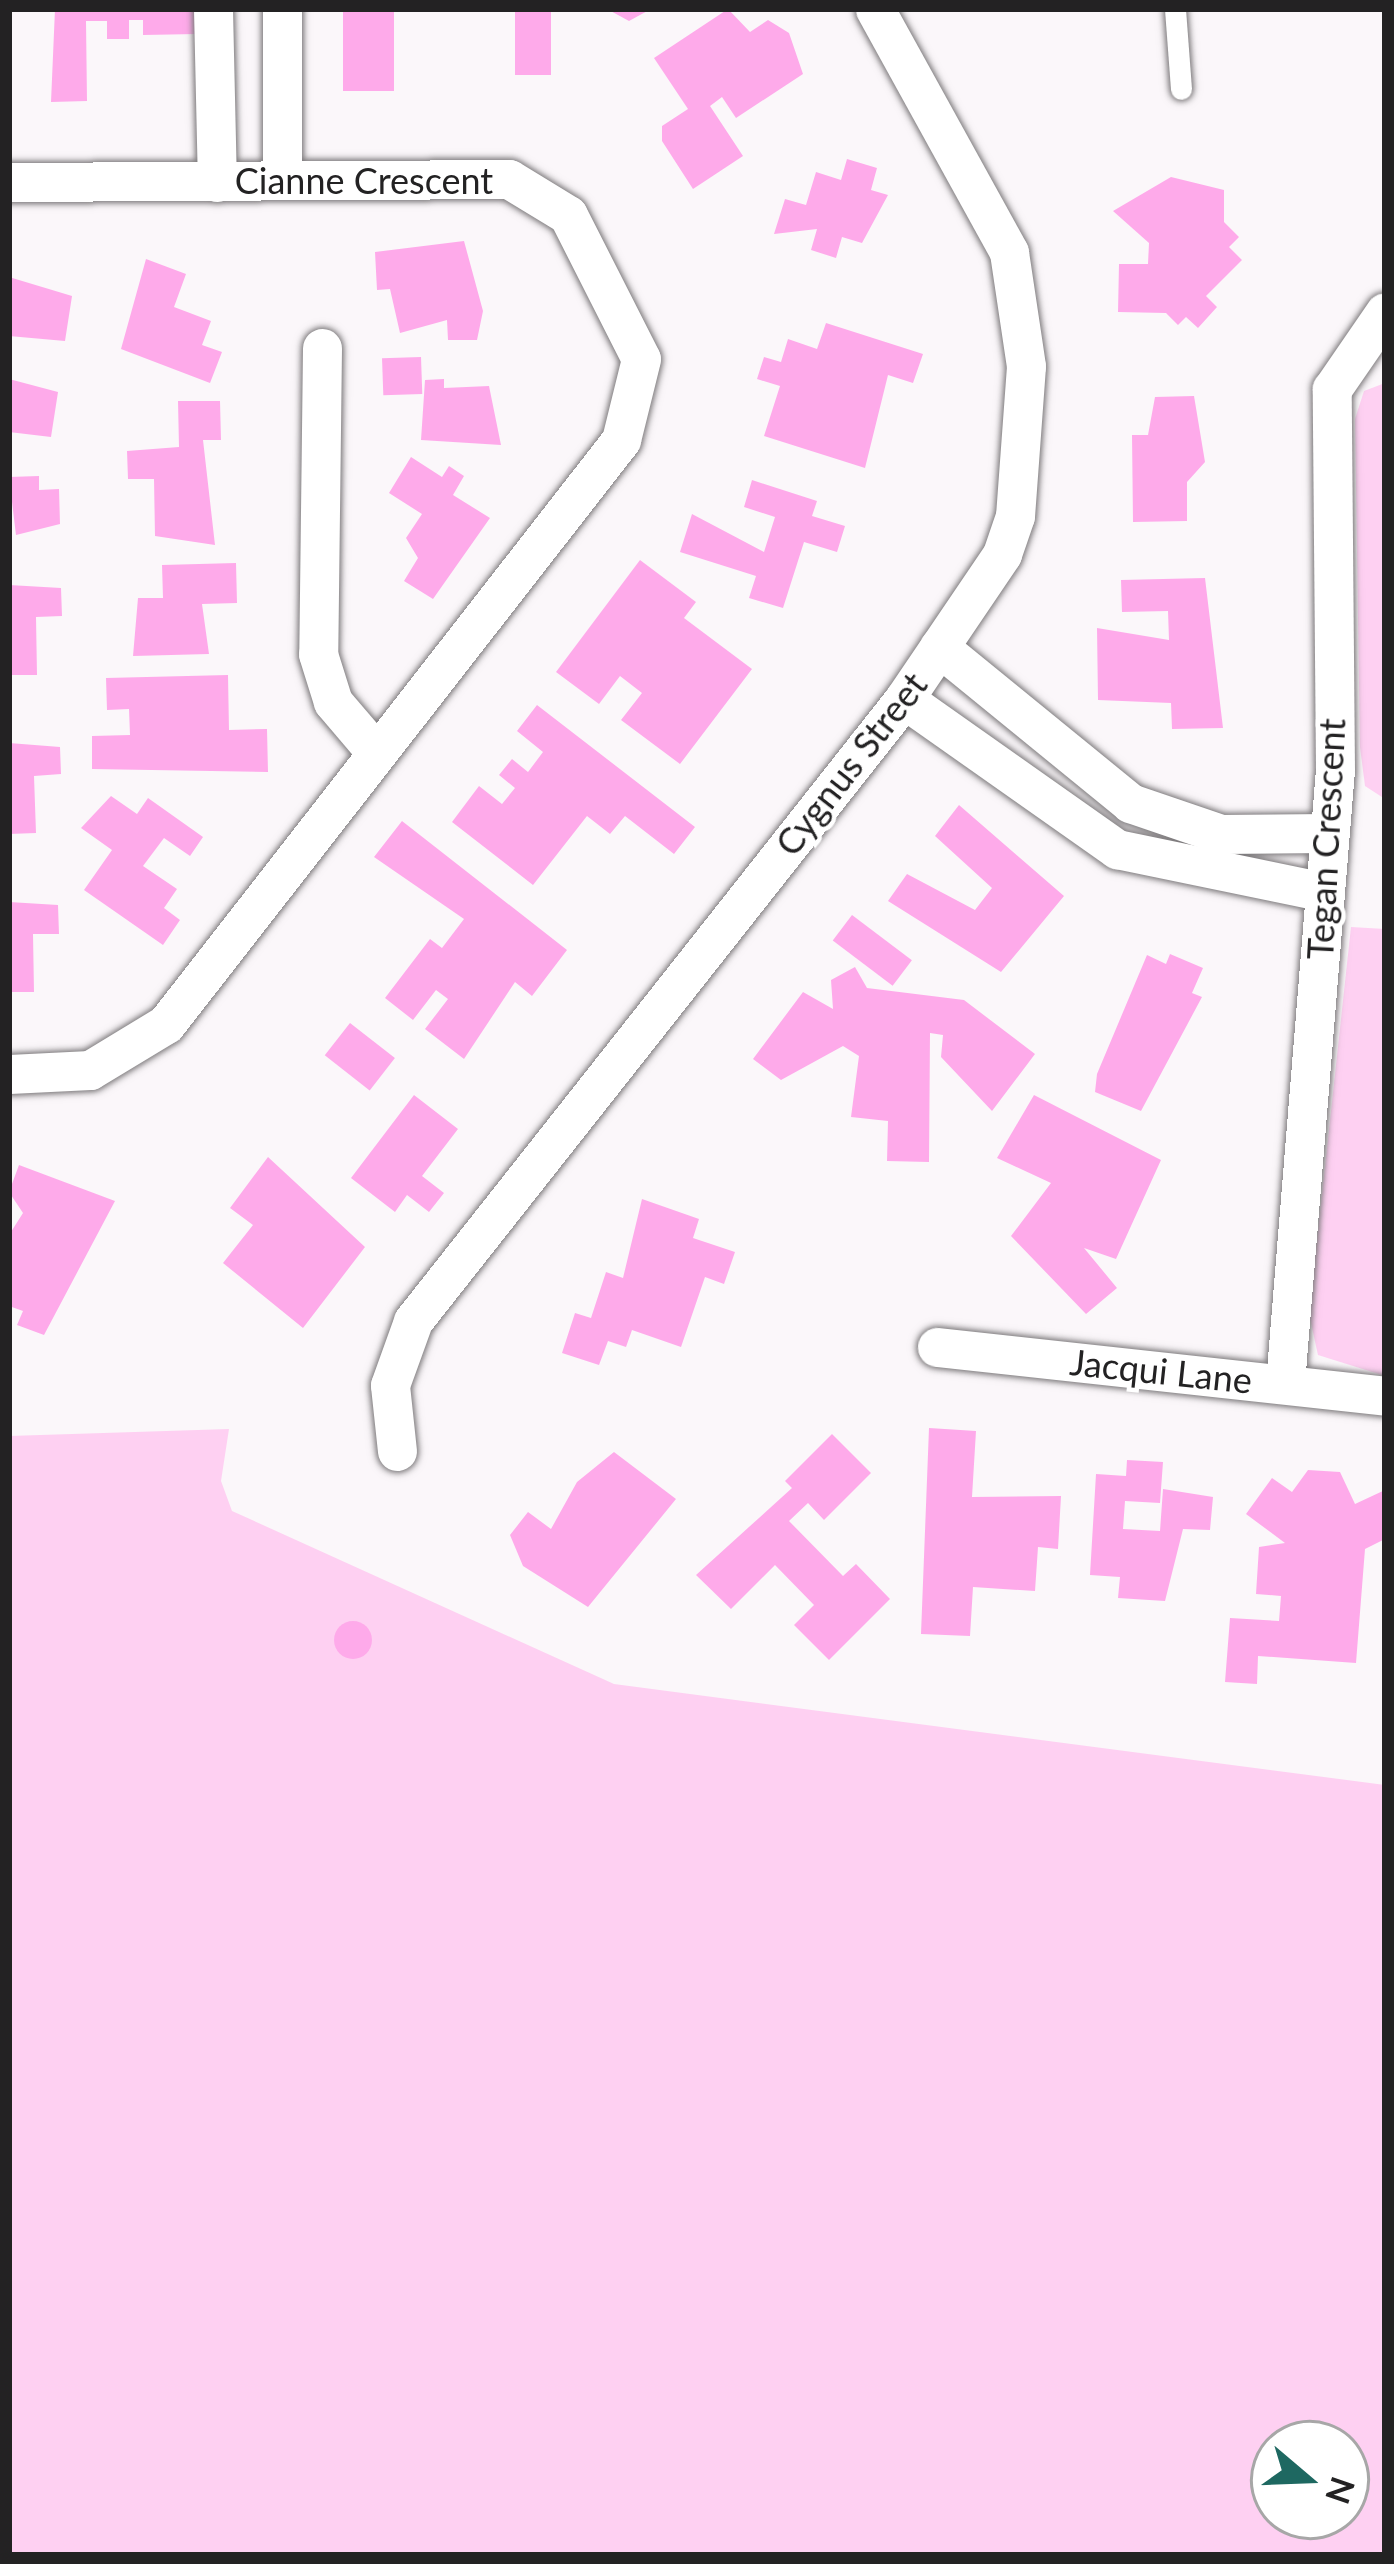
<!DOCTYPE html>
<html>
<head>
<meta charset="utf-8">
<style>
	body { margin:0 }
	#map { position:relative; width:1394px; height:2564px; overflow:hidden; background:#fbf7fa; font-family:Lato,sans-serif }
	div>[style] { position:absolute }
	[style*='--x'] { left:calc(var(--x)*1px); top:calc(var(--y)*1px); width:calc(var(--w)*1px); rotate:calc(var(--a)*1deg) }
	.green>* { inset:0; background:#fed0f2 }
	.building>* { inset:0; background:#feaaea; transform-origin:0 0 }
	.round { border-radius:50% }
	.roads { filter:drop-shadow(0 0 3px #7e7b7d) drop-shadow(0 0 3px #7e7b7d) }
	.service>* { height:21px; margin:-10.5px; padding:0 10.5px; transform-origin:10.5px; border-radius:10.5px; background:#fff }
	.minor>* { height:39px; margin:-19.5px; padding:0 19.5px; transform-origin:19.5px; border-radius:19.5px; background:#fff }
	span { translate:-50% -50%; white-space:nowrap; text-align:center; line-height:1.15; -webkit-text-stroke:9px #fff; paint-order:stroke }
	.street-label { font-size:36px; color:#232223 }
	.frame { position:absolute; inset:0; border:12px solid #232223; pointer-events:none }
	.north { position:absolute; left:1250px; top:2420px; width:120px; height:120px; box-sizing:border-box; background:#fff; border:3px solid #a7a7a7; border-radius:50%; rotate:109deg; font-size:33px; font-weight:700; line-height:48px; text-align:center; color:#232223 }
	.north::after { content:''; display:block; margin:auto; width:42px; height:54px; background:#1e6861; clip-path:polygon(50% 0,100% 100%,50% 72%,0 100%) }
</style>
</head>
<body>
<div id="map">
	<div class="green">
		<i style="clip-path:polygon(1385px 383px,1385px 799px,1365px 786px,1360px 747px,1355px 419px,1364px 391px)"></i>
		<i style="clip-path:polygon(1351px 927px,1385px 929px,1385px 1376px,1318px 1355px,1309px 1314px)"></i>
		<i style="clip-path:polygon(evenodd,229px 1429px,221px 1481px,232px 1511px,614px 1684px,1385px 1785px,1385px 2555px,9px 2555px,9px 1436px,229px 1429px,1274px 2444px,1346px 2444px,1346px 2516px,1274px 2516px,1274px 2444px)"></i>
	</div>
	<div class="building">
		<i style="clip-path:polygon(55px 9px,196px 9px,197px 34px,143px 35px,143px 20px,129px 20px,129px 39px,107px 39px,107px 21px,86px 21px,87px 101px,51px 102px)"></i>
		<i style="left:515px;top:9px;width:36px;height:66px"></i>
		<i style="clip-path:polygon(607px 9px,651px 9px,629px 21px)"></i>
		<i style="clip-path:polygon(728px 9px,750px 32px,768px 20px,789px 33px,803px 74px,736px 118px,722px 97px,710px 106px,743px 156px,693px 189px,662px 141px,662px 126px,688px 109px,654px 58px)"></i>
		<i style="left:394px;top:10px;width:81px;height:51px;rotate:90deg"></i>
		<i style="clip-path:polygon(847px 159px,877px 168px,871px 190px,888px 195px,862px 243px,842px 237px,836px 258px,811px 250px,817px 229px,774px 234px,785px 199px,806px 205px,816px 172px,841px 180px)"></i>
		<i style="clip-path:polygon(1171px 177px,1224px 190px,1224px 222px,1239px 237px,1229px 247px,1242px 260px,1206px 296px,1217px 307px,1198px 328px,1186px 317px,1178px 325px,1166px 313px,1118px 312px,1119px 264px,1148px 264px,1149px 243px,1113px 211px)"></i>
		<i style="clip-path:polygon(464px 241px,483px 311px,477px 340px,448px 340px,447px 320px,400px 333px,390px 289px,377px 290px,375px 252px)"></i>
		<i style="clip-path:polygon(146px 259px,186px 274px,174px 307px,211px 321px,202px 345px,222px 352px,210px 383px,121px 349px)"></i>
		<i style="clip-path:polygon(9px 277px,72px 296px,65px 341px,9px 336px)"></i>
		<i style="clip-path:polygon(826px 323px,923px 354px,913px 383px,888px 375px,865px 468px,764px 436px,780px 386px,757px 379px,764px 357px,781px 362px,788px 339px,817px 349px)"></i>
		<i style="left:421px;top:357px;width:37px;height:39px;rotate:88deg"></i>
		<i style="clip-path:polygon(9px 379px,58px 392px,51px 437px,9px 432px)"></i>
		<i style="clip-path:polygon(444px 379px,444px 388px,489px 386px,501px 445px,421px 440px,425px 380px)"></i>
		<i style="clip-path:polygon(1194px 396px,1205px 462px,1187px 482px,1187px 521px,1133px 522px,1132px 435px,1148px 435px,1155px 397px)"></i>
		<i style="clip-path:polygon(178px 401px,220px 401px,221px 440px,203px 440px,215px 545px,155px 536px,154px 479px,128px 479px,127px 451px,179px 447px)"></i>
		<i style="clip-path:polygon(411px 457px,442px 477px,449px 466px,464px 476px,453px 495px,490px 518px,433px 599px,404px 581px,418px 558px,406px 538px,422px 514px,389px 493px)"></i>
		<i style="clip-path:polygon(39px 476px,39px 490px,59px 489px,60px 524px,16px 535px,9px 477px)"></i>
		<i style="clip-path:polygon(752px 480px,817px 501px,812px 516px,845px 526px,837px 552px,804px 542px,783px 608px,749px 598px,756px 576px,680px 552px,692px 514px,764px 552px,775px 517px,744px 507px)"></i>
		<i style="clip-path:polygon(640px 560px,696px 602px,684px 618px,752px 669px,680px 764px,621px 720px,642px 693px,620px 676px,599px 704px,556px 672px)"></i>
		<i style="clip-path:polygon(236px 563px,237px 603px,202px 604px,209px 654px,133px 656px,138px 598px,163px 598px,162px 565px)"></i>
		<i style="clip-path:polygon(1205px 578px,1223px 728px,1172px 729px,1171px 703px,1098px 700px,1097px 628px,1169px 640px,1168px 611px,1122px 612px,1121px 580px)"></i>
		<i style="clip-path:polygon(9px 585px,61px 588px,62px 616px,36px 617px,37px 675px,9px 675px)"></i>
		<i style="clip-path:polygon(228px 675px,229px 730px,267px 729px,268px 772px,92px 769px,92px 736px,130px 735px,129px 709px,107px 710px,106px 678px)"></i>
		<i style="clip-path:polygon(537px 705px,695px 827px,674px 854px,625px 816px,610px 834px,587px 816px,533px 885px,452px 822px,479px 786px,502px 804px,515px 788px,499px 775px,512px 759px,528px 772px,543px 752px,517px 731px)"></i>
		<i style="clip-path:polygon(9px 743px,60px 747px,61px 774px,34px 776px,36px 833px,9px 834px)"></i>
		<i style="clip-path:polygon(111px 796px,137px 814px,148px 798px,203px 837px,190px 856px,164px 838px,143px 866px,177px 889px,164px 908px,180px 920px,163px 945px,84px 890px,112px 850px,81px 828px)"></i>
		<i style="clip-path:polygon(959px 805px,1064px 896px,1001px 972px,888px 901px,907px 874px,975px 910px,992px 888px,935px 836px)"></i>
		<i style="clip-path:polygon(402px 821px,567px 950px,532px 996px,515px 982px,464px 1059px,425px 1029px,448px 999px,436px 990px,413px 1020px,385px 998px,430px 939px,442px 948px,464px 919px,374px 857px)"></i>
		<i style="clip-path:polygon(9px 902px,58px 905px,59px 934px,33px 934px,34px 992px,9px 992px)"></i>
		<i style="left:852px;top:915px;width:75px;height:32px;rotate:37deg"></i>
		<i style="clip-path:polygon(1170px 954px,1203px 968px,1192px 993px,1202px 997px,1141px 1111px,1095px 1092px,1097px 1074px,1147px 955px,1166px 964px)"></i>
		<i style="clip-path:polygon(855px 967px,867px 988px,964px 1000px,1035px 1054px,992px 1111px,941px 1057px,943px 1035px,930px 1033px,929px 1162px,887px 1161px,888px 1121px,851px 1117px,859px 1056px,843px 1046px,781px 1080px,753px 1059px,803px 992px,833px 1009px,831px 980px)"></i>
		<i style="left:350px;top:1023px;width:57px;height:41px;rotate:38deg"></i>
		<i style="clip-path:polygon(414px 1095px,458px 1129px,422px 1176px,444px 1193px,429px 1212px,407px 1195px,395px 1212px,351px 1178px)"></i>
		<i style="clip-path:polygon(1034px 1095px,1161px 1160px,1116px 1259px,1084px 1248px,1117px 1288px,1086px 1314px,1011px 1236px,1051px 1183px,997px 1158px)"></i>
		<i style="clip-path:polygon(268px 1157px,365px 1247px,303px 1328px,223px 1263px,253px 1225px,230px 1208px)"></i>
		<i style="clip-path:polygon(19px 1165px,115px 1201px,44px 1335px,17px 1325px,23px 1311px,9px 1306px,9px 1235px,23px 1213px,9px 1192px)"></i>
		<i style="clip-path:polygon(642px 1199px,699px 1219px,693px 1238px,735px 1252px,724px 1284px,705px 1277px,681px 1347px,632px 1330px,626px 1347px,608px 1341px,599px 1365px,562px 1353px,575px 1313px,591px 1318px,606px 1272px,623px 1278px)"></i>
		<i style="clip-path:polygon(929px 1428px,976px 1431px,972px 1497px,1061px 1496px,1058px 1549px,1038px 1547px,1035px 1591px,973px 1587px,970px 1636px,921px 1634px)"></i>
		<i style="clip-path:polygon(832px 1434px,871px 1473px,824px 1520px,808px 1503px,789px 1521px,843px 1576px,856px 1564px,890px 1599px,829px 1660px,794px 1625px,814px 1605px,775px 1565px,731px 1609px,696px 1575px,792px 1488px,785px 1481px)"></i>
		<i style="clip-path:polygon(614px 1452px,676px 1499px,588px 1607px,523px 1566px,510px 1535px,528px 1512px,551px 1529px,577px 1482px)"></i>
		<i style="clip-path:polygon(1127px 1460px,1163px 1462px,1160px 1503px,1125px 1501px,1123px 1529px,1160px 1531px,1163px 1489px,1213px 1497px,1210px 1530px,1183px 1529px,1165px 1601px,1118px 1598px,1120px 1577px,1090px 1575px,1096px 1474px,1126px 1476px)"></i>
		<i style="clip-path:polygon(1308px 1470px,1340px 1472px,1355px 1504px,1385px 1490px,1385px 1539px,1365px 1549px,1356px 1663px,1258px 1656px,1257px 1684px,1225px 1682px,1230px 1618px,1279px 1621px,1281px 1596px,1256px 1594px,1259px 1547px,1285px 1543px,1246px 1514px,1272px 1478px,1292px 1492px)"></i>
		<i class="round" style="left:334px;top:1621px;width:38px;height:38px"></i>
	</div>
	<div class="roads">
		<div class="service">
			<i style="--x:1175;--y:9;--w:80;--a:85.7"></i>
		</div>
		<div class="minor">
			<i style="--x:213;--y:9;--w:173;--a:88.7"></i>
			<i style="--x:282;--y:9;--w:169;--a:90"></i>
			<i style="--x:9;--y:182;--w:500;--a:-0.34"></i>
			<i style="--x:509;--y:179;--w:69;--a:31.4"></i>
			<i style="--x:568;--y:215;--w:161;--a:63.1"></i>
			<i style="--x:641;--y:359;--w:83;--a:103.9"></i>
			<i style="--x:621;--y:440;--w:740;--a:127.92"></i>
			<i style="--x:166;--y:1024;--w:89;--a:148.8"></i>
			<i style="--x:90;--y:1070;--w:81;--a:177.2"></i>
			<i style="--x:322;--y:348;--w:306;--a:90.7"></i>
			<i style="--x:318;--y:654;--w:50;--a:72.6"></i>
			<i style="--x:333;--y:702;--w:63;--a:49.5"></i>
			<i style="--x:939;--y:647;--w:247;--a:39.2"></i>
			<i style="--x:1130;--y:803;--w:96;--a:18.8"></i>
			<i style="--x:1221;--y:834;--w:106;--a:-0.5"></i>
			<i style="--x:904;--y:699;--w:261;--a:35.2"></i>
			<i style="--x:1117;--y:849;--w:211;--a:11.7"></i>
			<i style="--x:937;--y:1347;--w:451;--a:6.2"></i>
			<i style="--x:1285;--y:1383;--w:615;--a:-85.34"></i>
			<i style="--x:1335;--y:770;--w:381;--a:-90.5"></i>
			<i style="--x:1332;--y:389;--w:93;--a:-55.5"></i>
			<i style="--x:397;--y:1451;--w:66;--a:-96.1"></i>
			<i style="--x:390;--y:1385;--w:68;--a:-70.2"></i>
			<i style="--x:413;--y:1321;--w:792;--a:-51.71"></i>
			<i style="--x:904;--y:699;--w:175;--a:-55.9"></i>
			<i style="--x:1002;--y:554;--w:40;--a:-71.1"></i>
			<i style="--x:1015;--y:516;--w:150;--a:-85.8"></i>
			<i style="--x:1026;--y:366;--w:115;--a:-98.5"></i>
			<i style="--x:1009;--y:252;--w:277;--a:-118.9"></i>
		</div>
	</div>
	<div class="street-label">
		<span style="left:364px;top:181px">Cianne Crescent</span>
		<span style="left:851px;top:764px;rotate:-52deg">Cygnus Street</span>
		<span style="left:1326px;top:839px;rotate:-87deg">Tegan Crescent</span>
		<span style="left:1161px;top:1371px;rotate:6deg">Jacqui Lane</span>
	</div>
	<div class="frame"></div>
	<div class="north">N</div>
</div>
</body>
</html>
